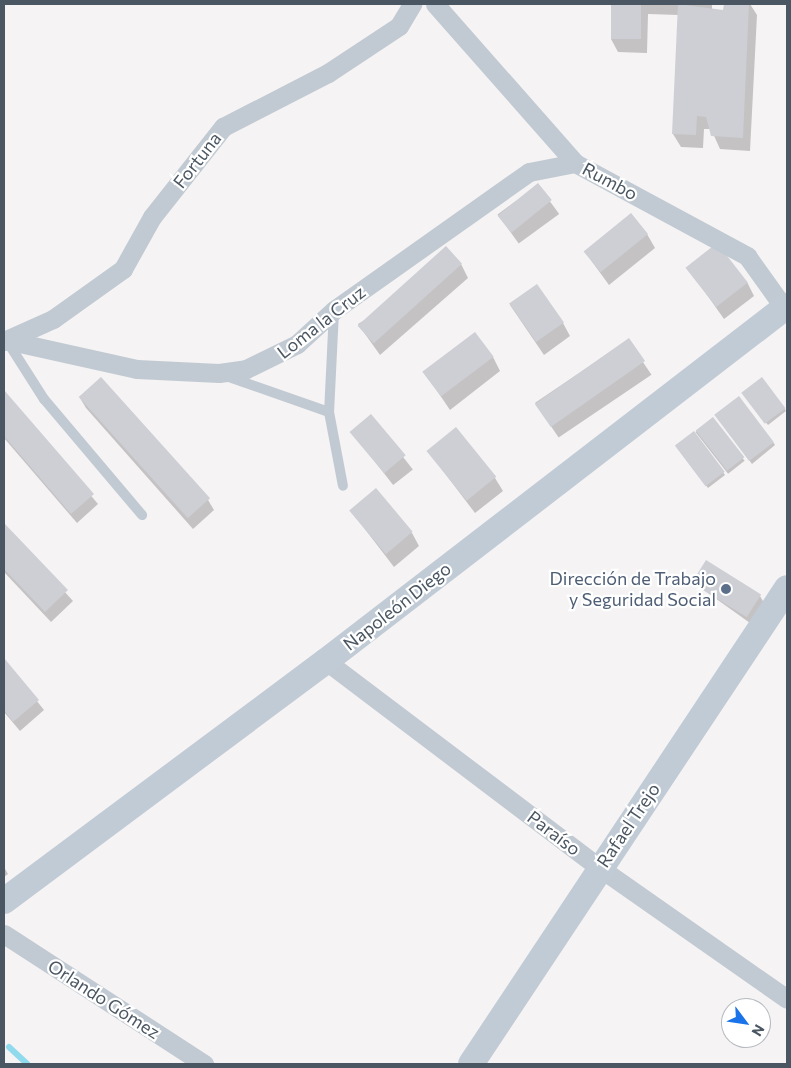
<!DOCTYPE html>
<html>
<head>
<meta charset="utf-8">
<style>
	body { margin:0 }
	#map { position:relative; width:791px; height:1068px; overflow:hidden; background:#f5f3f3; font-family:Commissioner,sans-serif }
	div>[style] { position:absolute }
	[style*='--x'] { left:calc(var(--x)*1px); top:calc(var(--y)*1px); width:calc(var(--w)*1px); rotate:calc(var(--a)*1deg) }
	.shadow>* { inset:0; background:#0003; transform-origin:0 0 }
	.stream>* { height:6px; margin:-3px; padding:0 3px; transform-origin:3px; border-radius:3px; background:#90daee }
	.building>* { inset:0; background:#cdcfd5; transform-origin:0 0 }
	.lane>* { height:10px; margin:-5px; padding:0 5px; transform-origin:5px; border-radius:5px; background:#c1cad2 }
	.street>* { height:19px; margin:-9.5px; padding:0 9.5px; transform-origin:9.5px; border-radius:9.5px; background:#c1cad2 }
	.secondary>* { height:26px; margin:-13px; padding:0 13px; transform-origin:13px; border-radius:13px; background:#c1cbd6 }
	.dots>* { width:14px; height:14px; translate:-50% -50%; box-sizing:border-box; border:2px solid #fff; border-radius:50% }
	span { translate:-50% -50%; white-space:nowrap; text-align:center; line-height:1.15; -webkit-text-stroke:4.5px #fff; paint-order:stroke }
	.street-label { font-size:18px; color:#4a5661 }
	.service-label { font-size:18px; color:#4e5e75 }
	.right { translate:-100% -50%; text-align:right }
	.frame { position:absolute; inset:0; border:5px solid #4a5661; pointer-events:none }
	.north { position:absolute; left:721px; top:998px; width:50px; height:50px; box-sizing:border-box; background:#fff; border:1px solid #b7bbc0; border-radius:50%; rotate:121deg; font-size:14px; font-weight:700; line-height:20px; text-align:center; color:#4a5661 }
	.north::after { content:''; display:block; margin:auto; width:18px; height:22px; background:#1a73e8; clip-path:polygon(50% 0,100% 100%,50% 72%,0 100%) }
</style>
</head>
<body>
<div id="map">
	<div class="shadow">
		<i style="clip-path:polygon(612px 4px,712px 4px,712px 11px,725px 11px,725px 4px,750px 4px,757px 15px,750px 151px,720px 149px,711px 129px,704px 129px,703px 148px,681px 147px,673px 134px,679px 15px,648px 14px,647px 53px,618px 52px,611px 39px)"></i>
		<i style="left:538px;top:185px;width:36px;height:50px;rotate:54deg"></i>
		<i style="clip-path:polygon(647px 234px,655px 248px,609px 285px,585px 252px)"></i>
		<i style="clip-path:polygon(461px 264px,468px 278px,380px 355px,358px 324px)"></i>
		<i style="clip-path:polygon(688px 268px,747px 282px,754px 296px,724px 319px)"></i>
		<i style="clip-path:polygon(510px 305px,563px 323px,570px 336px,544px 355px)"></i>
		<i style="left:628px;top:340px;width:42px;height:112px;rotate:56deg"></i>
		<i style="clip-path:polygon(493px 357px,500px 371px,450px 410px,425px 373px)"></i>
		<i style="clip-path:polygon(101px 379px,208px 500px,214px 510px,193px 529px,86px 408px,80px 398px)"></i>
		<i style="clip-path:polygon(4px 392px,98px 504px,77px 523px,4px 438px)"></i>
		<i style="clip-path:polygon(745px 396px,784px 408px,786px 411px,768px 425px)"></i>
		<i style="left:371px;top:416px;width:68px;height:25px;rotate:52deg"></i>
		<i style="clip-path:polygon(717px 417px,773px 442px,775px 445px,752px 464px)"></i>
		<i style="left:712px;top:419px;width:53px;height:21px;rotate:52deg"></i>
		<i style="clip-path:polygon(678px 449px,723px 472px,725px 475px,708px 488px)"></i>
		<i style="clip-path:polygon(428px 451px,495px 478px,503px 491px,475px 513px)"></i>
		<i style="clip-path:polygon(351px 511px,412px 533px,419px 546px,394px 567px)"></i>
		<i style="clip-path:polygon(4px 525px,73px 601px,51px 622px,4px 572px)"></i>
		<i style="clip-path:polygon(694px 583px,760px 596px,764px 603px,750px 623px)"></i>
		<i style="clip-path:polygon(4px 660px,44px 710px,20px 731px,4px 712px)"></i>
		<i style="clip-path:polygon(4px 867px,8px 874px,4px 877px)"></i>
	</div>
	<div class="stream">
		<i style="--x:9;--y:1047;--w:25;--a:43"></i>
	</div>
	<div class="building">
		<i style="left:611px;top:4px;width:30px;height:35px"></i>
		<i style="clip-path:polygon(678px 4px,723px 10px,724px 4px,749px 4px,743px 138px,711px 136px,706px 117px,697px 116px,696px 135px,672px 134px)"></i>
		<i style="left:538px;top:183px;width:22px;height:52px;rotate:51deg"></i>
		<i style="left:631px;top:213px;width:27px;height:61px;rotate:51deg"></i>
		<i style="left:717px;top:243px;width:50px;height:40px;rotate:52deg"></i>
		<i style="left:446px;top:246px;width:24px;height:119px;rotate:48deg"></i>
		<i style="left:537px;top:284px;width:47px;height:34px;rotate:55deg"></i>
		<i style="left:475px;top:332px;width:31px;height:66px;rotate:53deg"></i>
		<i style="left:629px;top:338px;width:28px;height:115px;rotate:55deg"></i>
		<i style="left:101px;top:377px;width:163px;height:30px;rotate:48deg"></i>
		<i style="left:762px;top:377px;width:39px;height:26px;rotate:53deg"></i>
		<i style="clip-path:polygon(4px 390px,94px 494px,71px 514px,4px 436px)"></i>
		<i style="left:739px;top:396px;width:58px;height:31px;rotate:53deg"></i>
		<i style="left:371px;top:414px;width:54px;height:28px;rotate:50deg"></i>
		<i style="left:713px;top:417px;width:51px;height:22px;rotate:52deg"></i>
		<i style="left:456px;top:427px;width:64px;height:38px;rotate:51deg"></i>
		<i style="left:694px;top:431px;width:51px;height:24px;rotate:53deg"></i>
		<i style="left:376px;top:488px;width:57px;height:35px;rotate:50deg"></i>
		<i style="clip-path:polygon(4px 523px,68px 590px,45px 612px,4px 569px)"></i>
		<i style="left:706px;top:560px;width:65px;height:27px;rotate:32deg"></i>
		<i style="clip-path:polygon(4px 658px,39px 700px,13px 722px,4px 710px)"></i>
	</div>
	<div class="lane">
		<i style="--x:334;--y:311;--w:101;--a:92.8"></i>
		<i style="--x:329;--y:412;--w:75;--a:79.3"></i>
		<i style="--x:7;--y:341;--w:69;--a:57.5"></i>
		<i style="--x:44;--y:399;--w:152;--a:49.8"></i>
		<i style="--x:226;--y:376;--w:109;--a:19.3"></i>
	</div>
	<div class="street">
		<i style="--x:435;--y:4;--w:212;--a:48.6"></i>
		<i style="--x:575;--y:163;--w:196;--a:28.4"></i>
		<i style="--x:747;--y:256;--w:65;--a:54.4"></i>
		<i style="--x:6;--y:340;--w:134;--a:12.5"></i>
		<i style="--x:137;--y:369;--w:82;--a:2.8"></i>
		<i style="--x:219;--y:373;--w:27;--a:-8"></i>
		<i style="--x:246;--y:369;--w:57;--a:-26.1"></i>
		<i style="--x:297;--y:344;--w:50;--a:-42.6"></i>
		<i style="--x:334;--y:310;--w:239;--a:-35.3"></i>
		<i style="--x:529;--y:172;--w:47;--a:-11.1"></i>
		<i style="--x:4;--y:341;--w:54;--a:-24.2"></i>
		<i style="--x:53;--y:319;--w:86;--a:-35.5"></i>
		<i style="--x:123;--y:269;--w:60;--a:-60.9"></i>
		<i style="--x:152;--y:217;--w:115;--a:-51.7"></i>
		<i style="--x:223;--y:127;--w:118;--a:-27.2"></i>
		<i style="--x:328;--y:73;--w:85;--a:-33.5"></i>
		<i style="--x:399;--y:26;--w:26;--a:-59"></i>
		<i style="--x:326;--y:661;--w:343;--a:37.1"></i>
		<i style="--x:600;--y:868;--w:228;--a:35"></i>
		<i style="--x:4;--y:934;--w:239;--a:33"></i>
	</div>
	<div class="secondary">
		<i style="--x:4;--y:901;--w:402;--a:-36.7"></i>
		<i style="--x:326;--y:661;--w:582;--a:-37.6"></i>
		<i style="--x:471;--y:1064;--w:571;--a:-56.42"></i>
	</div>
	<div class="dots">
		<i style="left:726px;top:589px;background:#5c6f8a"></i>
	</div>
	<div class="street-label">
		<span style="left:197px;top:160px;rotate:-52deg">Fortuna</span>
		<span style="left:610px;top:181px;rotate:28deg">Rumbo</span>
		<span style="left:321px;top:322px;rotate:-38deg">Loma la Cruz</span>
		<span style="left:397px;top:606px;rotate:-38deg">Napoleón Diego</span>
		<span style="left:628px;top:825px;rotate:-56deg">Rafael Trejo</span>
		<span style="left:554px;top:833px;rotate:37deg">Paraíso</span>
		<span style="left:104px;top:999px;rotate:33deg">Orlando Gómez</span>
	</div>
	<div class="service-label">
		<span class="right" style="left:716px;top:589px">Dirección de Trabajo<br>y Seguridad Social</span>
	</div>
	<div class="frame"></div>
	<div class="north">N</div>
</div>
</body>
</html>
